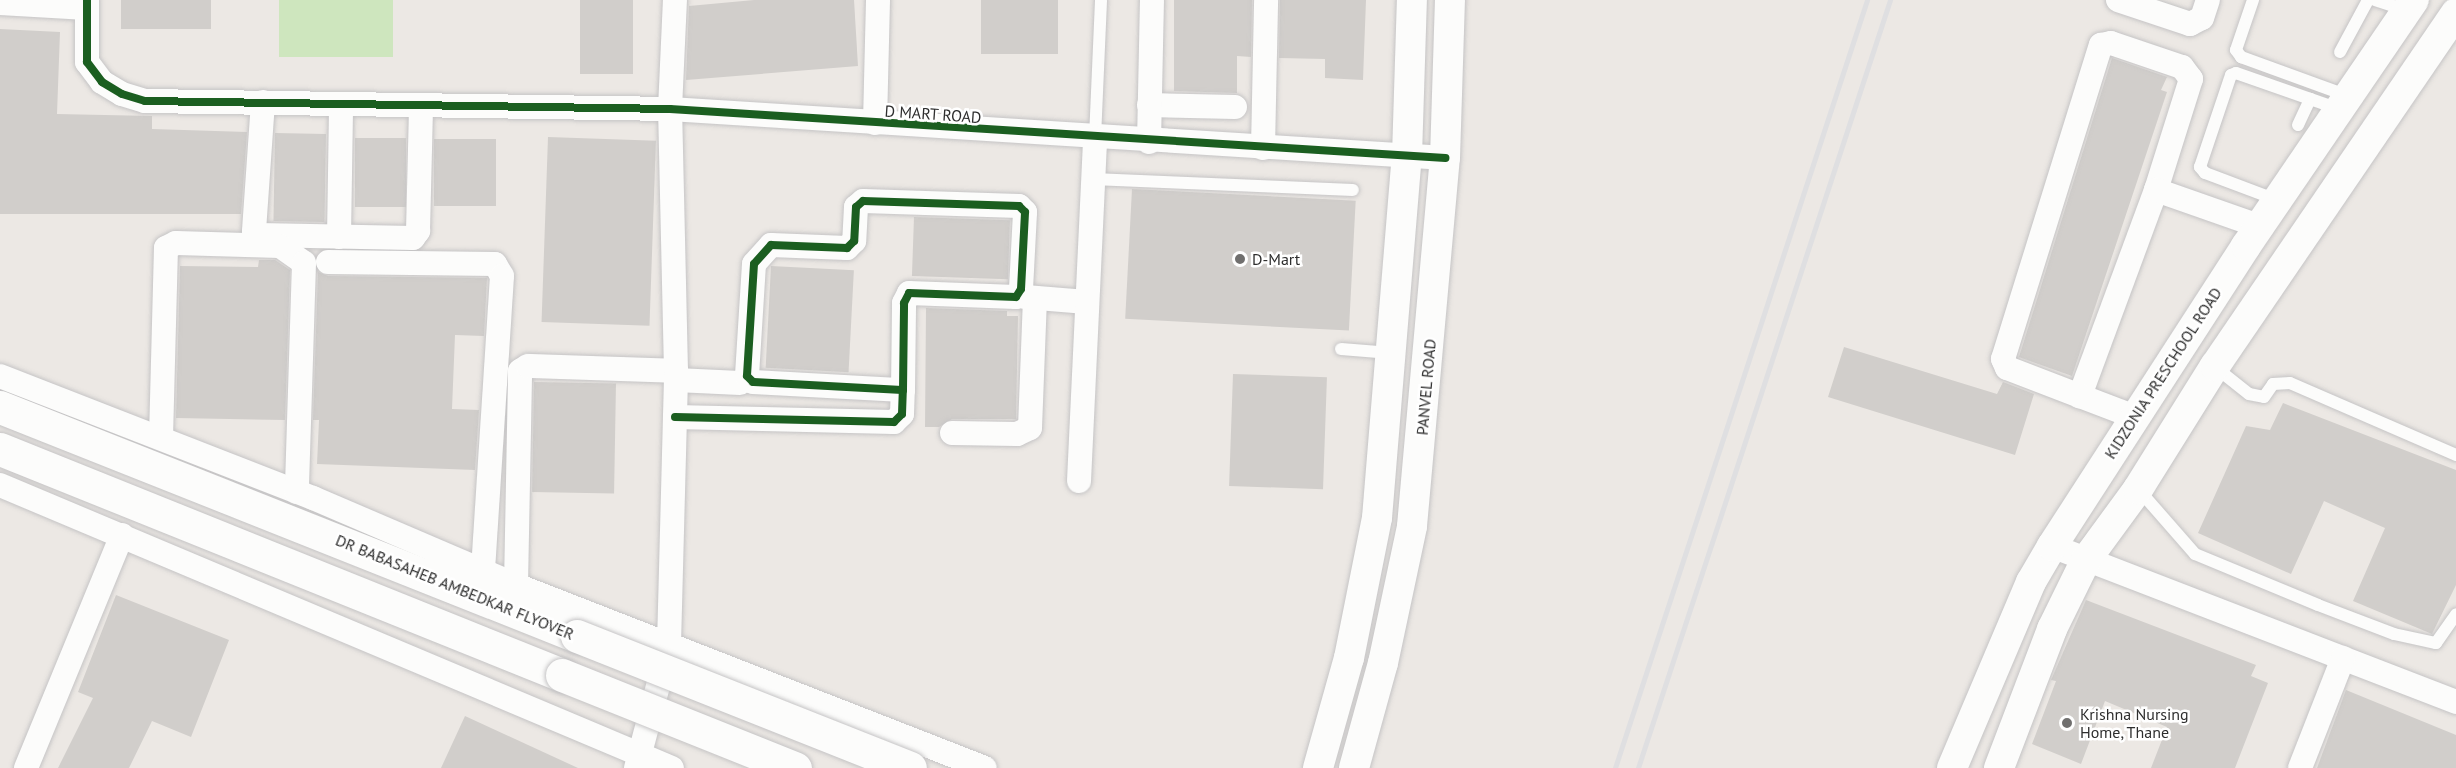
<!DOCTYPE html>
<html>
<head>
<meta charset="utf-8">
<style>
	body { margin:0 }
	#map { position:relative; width:2456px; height:768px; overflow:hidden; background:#ece8e4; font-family:"PT Sans",sans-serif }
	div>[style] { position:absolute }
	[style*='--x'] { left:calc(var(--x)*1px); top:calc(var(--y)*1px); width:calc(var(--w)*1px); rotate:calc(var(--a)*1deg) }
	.green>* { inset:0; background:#cee6be; transform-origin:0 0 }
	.building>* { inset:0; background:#d1cecb; transform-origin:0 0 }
	.roads { filter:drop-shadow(0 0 2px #c5c4c5) drop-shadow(0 0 2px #c5c4c5) }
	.service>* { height:12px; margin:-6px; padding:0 6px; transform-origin:6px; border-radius:6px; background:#fcfcfb }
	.minor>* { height:24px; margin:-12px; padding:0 12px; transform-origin:12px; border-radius:12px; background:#fcfcfb }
	.tertiary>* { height:30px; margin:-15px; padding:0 15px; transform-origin:15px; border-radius:15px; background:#fcfcfb }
	.secondary>* { height:33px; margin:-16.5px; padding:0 16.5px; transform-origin:16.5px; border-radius:16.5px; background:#fcfcfb }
	.rail>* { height:4.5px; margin:-2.25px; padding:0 2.25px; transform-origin:2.25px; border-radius:2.25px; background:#dfdfe1 }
	.bridges { filter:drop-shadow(0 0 2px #c5c4c5) drop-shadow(0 0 2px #c5c4c5) }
	.secondary-bridge>* { height:33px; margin:-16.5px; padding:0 16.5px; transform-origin:16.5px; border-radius:16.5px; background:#fcfcfb }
	.cycleway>* { height:8px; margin:-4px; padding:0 4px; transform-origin:4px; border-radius:4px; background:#1b5e20 }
	.dots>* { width:16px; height:16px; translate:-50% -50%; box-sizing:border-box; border:3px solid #fff; border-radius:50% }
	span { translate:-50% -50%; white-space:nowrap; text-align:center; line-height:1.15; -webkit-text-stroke:5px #fff; paint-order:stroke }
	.street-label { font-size:16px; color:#2e2e2e }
	.poi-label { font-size:16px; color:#2e2e2e }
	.left { translate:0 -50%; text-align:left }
</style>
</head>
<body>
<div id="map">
	<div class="green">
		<i style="left:279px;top:0;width:114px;height:57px"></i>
	</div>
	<div class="building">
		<i style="left:121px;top:0;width:90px;height:29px"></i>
		<i style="left:580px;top:0;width:53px;height:74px"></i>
		<i style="clip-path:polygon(754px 0,854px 0,858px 66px,686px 80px,689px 6px)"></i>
		<i style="left:981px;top:0;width:77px;height:54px"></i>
		<i style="clip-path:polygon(1174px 0,1252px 0,1251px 57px,1237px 56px,1237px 93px,1174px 91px)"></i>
		<i style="clip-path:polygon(1280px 0,1366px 0,1363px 80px,1325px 78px,1325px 59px,1279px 58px)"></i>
		<i style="clip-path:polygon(0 29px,60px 32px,57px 114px,152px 116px,152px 129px,247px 132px,241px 214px,0 214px)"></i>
		<i style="clip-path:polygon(2112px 58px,2167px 77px,2161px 90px,2167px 92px,2072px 376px,2019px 357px)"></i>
		<i style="left:275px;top:133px;width:51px;height:88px;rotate:1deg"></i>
		<i style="left:548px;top:137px;width:108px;height:185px;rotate:2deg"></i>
		<i style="left:355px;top:138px;width:51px;height:69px"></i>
		<i style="left:434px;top:139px;width:62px;height:67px"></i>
		<i style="left:1132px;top:189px;width:224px;height:130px;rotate:3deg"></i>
		<i style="left:914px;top:217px;width:96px;height:59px;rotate:2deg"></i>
		<i style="clip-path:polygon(259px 260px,275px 260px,290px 270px,285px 420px,176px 418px,180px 266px,258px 267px)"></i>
		<i style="left:771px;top:266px;width:83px;height:102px;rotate:3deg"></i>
		<i style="clip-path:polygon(318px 272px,328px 276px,487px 278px,484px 336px,455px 335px,452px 409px,479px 410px,475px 470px,317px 464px,319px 420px,313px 420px)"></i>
		<i style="clip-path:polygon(926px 308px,1007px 311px,1007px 316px,1018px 316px,1016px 419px,952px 419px,939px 427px,925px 427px)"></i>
		<i style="clip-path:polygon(1844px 347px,1997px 394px,2003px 382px,2034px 394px,2015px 455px,1828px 397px)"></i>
		<i style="left:1233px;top:374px;width:94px;height:112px;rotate:2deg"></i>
		<i style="left:534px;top:382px;width:82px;height:110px;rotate:1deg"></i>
		<i style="clip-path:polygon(2283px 403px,2456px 470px,2456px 585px,2432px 634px,2353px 601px,2385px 528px,2324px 501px,2291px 574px,2198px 533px,2246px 426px,2270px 430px)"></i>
		<i style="clip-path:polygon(116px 595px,229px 640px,191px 737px,152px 721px,129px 768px,58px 768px,93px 698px,78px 692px)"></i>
		<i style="clip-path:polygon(2086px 600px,2256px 665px,2251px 676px,2268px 683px,2235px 768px,2151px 768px,2167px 727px,2105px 701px,2081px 764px,2032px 744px,2056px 681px,2051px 680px)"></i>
		<i style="clip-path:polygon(2346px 690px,2456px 735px,2456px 768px,2317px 768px)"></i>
		<i style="clip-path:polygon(465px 716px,578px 768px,441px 768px)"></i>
	</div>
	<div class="roads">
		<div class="service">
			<i style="--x:2253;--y:0;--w:53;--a:108.8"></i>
			<i style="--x:2236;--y:50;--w:9;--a:54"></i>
			<i style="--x:2241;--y:57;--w:114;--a:20"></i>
			<i style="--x:2375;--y:0;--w:33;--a:18"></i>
			<i style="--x:2340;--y:52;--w:59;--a:-61.7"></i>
			<i style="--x:2298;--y:125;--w:29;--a:-65"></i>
			<i style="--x:1095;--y:138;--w:138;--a:-87.5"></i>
			<i style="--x:1093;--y:179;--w:260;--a:2.4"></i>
			<i style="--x:2277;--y:200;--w:77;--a:-159.4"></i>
			<i style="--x:2205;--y:173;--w:8;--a:-130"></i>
			<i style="--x:2200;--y:167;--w:97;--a:-71.4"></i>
			<i style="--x:2231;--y:75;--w:5;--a:-22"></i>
			<i style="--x:2236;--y:73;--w:109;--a:19.3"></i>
			<i style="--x:1341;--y:349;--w:50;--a:4.6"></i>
			<i style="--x:2215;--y:367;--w:43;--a:38.5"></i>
			<i style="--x:2249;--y:394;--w:15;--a:11"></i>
			<i style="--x:2264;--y:397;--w:16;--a:-55"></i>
			<i style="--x:2273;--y:384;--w:17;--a:-3"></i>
			<i style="--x:2290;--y:383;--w:181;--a:23.4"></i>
			<i style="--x:2139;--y:490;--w:85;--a:48.8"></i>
			<i style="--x:2195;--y:554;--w:133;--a:22.5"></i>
			<i style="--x:2318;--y:605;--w:81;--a:20.9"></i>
			<i style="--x:2394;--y:634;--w:43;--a:12.1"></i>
			<i style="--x:2436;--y:643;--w:35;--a:-55"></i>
		</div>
		<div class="minor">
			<i style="--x:87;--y:0;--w:62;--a:90"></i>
			<i style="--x:87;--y:62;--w:25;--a:53"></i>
			<i style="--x:102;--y:82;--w:23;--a:31"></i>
			<i style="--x:122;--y:94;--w:24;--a:17"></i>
			<i style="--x:145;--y:101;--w:525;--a:0.87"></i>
			<i style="--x:670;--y:109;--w:777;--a:3.62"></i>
			<i style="--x:2118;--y:0;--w:76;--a:18.4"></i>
			<i style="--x:2190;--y:24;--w:13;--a:-27"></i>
			<i style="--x:2202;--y:18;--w:19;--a:-72"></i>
			<i style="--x:0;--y:3;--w:87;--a:3.3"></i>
			<i style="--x:2111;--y:43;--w:75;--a:18.7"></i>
			<i style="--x:2182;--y:67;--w:15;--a:53"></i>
			<i style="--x:2191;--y:79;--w:116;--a:107.5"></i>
			<i style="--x:2156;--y:190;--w:220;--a:110.3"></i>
			<i style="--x:2080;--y:396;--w:78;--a:-159"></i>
			<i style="--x:2007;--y:368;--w:10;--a:-114"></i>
			<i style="--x:2003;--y:359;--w:329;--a:-72.7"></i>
			<i style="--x:2101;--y:45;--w:10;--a:-11"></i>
			<i style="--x:263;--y:102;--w:130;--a:94"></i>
			<i style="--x:254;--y:232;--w:6;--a:31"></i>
			<i style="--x:259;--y:235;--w:154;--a:1.1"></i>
			<i style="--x:413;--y:238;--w:9;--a:-54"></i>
			<i style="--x:418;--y:231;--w:124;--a:-88.6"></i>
			<i style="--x:1149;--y:105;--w:86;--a:1.3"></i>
			<i style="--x:875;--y:123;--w:123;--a:-88.6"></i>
			<i style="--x:1149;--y:142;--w:142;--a:-88.8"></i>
			<i style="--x:1263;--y:148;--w:148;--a:-88.8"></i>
			<i style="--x:2156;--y:190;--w:109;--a:19.3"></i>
			<i style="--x:339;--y:237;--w:132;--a:-89.1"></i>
			<i style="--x:328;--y:262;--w:167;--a:0.7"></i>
			<i style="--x:495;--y:264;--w:14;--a:60"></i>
			<i style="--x:502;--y:276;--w:296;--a:93.7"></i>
			<i style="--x:1025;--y:297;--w:62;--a:4.6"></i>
			<i style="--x:0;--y:376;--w:336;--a:21.3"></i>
			<i style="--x:313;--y:498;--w:221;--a:23.2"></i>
			<i style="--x:516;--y:585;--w:503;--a:21.32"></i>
			<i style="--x:676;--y:380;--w:64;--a:2.7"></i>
			<i style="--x:2080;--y:396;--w:59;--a:20.9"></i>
			<i style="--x:675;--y:417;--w:219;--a:1.3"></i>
			<i style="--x:894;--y:422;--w:11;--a:-45"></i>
			<i style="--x:902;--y:414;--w:24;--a:-88"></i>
			<i style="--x:903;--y:390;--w:87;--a:-89.3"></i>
			<i style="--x:904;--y:303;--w:11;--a:-63"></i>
			<i style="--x:909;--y:293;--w:107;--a:2.1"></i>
			<i style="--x:1016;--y:297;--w:9;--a:-58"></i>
			<i style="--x:1021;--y:289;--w:77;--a:-87"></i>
			<i style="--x:1025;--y:212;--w:8;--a:-135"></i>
			<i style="--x:1019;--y:206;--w:156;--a:-178.2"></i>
			<i style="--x:863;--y:201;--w:9;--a:139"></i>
			<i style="--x:856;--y:207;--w:34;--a:93"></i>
			<i style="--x:854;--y:241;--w:10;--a:135"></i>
			<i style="--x:847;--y:248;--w:76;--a:-177.7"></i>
			<i style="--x:771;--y:245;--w:25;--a:132"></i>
			<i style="--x:754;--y:264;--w:112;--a:93.6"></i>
			<i style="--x:747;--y:376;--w:8;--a:45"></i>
			<i style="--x:753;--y:382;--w:150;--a:3.1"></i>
			<i style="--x:952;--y:433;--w:65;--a:0.9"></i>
			<i style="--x:1017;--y:434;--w:14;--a:-25"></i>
			<i style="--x:1030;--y:428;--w:130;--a:-87.8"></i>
			<i style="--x:161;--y:438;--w:190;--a:-88.5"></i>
			<i style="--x:166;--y:248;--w:11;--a:-27"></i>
			<i style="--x:176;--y:243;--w:104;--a:1.7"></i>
			<i style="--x:280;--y:246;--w:29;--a:35"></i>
			<i style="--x:304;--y:263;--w:229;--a:91.8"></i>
			<i style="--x:1079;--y:481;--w:343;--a:-87.3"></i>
			<i style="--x:0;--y:485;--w:729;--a:22.84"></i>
			<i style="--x:2052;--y:546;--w:433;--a:21.1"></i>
			<i style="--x:516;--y:585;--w:214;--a:-88.9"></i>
			<i style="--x:520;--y:371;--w:9;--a:-32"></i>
			<i style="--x:528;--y:366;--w:148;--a:1.9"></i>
			<i style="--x:26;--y:768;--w:252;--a:-67.6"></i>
			<i style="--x:636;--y:768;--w:127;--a:-75"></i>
			<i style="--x:669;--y:645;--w:274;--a:-88.5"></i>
			<i style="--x:676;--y:371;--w:262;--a:-91.3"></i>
			<i style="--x:670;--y:109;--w:109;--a:-87.4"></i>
			<i style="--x:2300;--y:768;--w:118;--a:-68.6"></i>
		</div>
		<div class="tertiary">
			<i style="--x:1318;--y:768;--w:114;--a:-74.3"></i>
			<i style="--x:1349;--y:658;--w:143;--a:-78.7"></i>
			<i style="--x:1377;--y:518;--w:363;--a:-85.3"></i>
			<i style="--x:1407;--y:156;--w:156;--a:-88.2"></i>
			<i style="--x:1354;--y:768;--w:109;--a:-74.6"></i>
			<i style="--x:1383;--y:663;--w:140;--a:-78"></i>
			<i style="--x:1412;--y:526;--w:369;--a:-84.9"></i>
			<i style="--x:1445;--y:158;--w:158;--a:-88.2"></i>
			<i style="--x:1952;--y:768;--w:202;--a:-67"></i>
			<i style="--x:2031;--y:582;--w:42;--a:-59.7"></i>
			<i style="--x:2052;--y:546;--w:357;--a:-57.1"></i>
			<i style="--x:2246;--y:246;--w:298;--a:-55.7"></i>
			<i style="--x:1999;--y:768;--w:149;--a:-69.1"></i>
			<i style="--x:2052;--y:629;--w:77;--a:-63.8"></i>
			<i style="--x:2086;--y:560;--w:88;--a:-53.8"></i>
			<i style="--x:2138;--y:489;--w:145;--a:-58"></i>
			<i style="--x:2215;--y:366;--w:427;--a:-55.7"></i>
		</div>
		<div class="secondary">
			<i style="--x:0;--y:407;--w:621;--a:21.65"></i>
			<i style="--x:0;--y:449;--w:606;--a:21.91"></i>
		</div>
	</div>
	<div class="rail">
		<i style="--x:1615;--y:768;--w:808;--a:-71.83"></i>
		<i style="--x:1638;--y:768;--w:808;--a:-71.83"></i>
	</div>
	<div class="bridges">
		<div class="secondary-bridge">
			<i style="--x:577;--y:636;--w:358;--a:21.6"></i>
			<i style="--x:562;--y:675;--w:251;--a:21.8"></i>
		</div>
	</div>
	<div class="cycleway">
		<i style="--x:87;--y:0;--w:62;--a:90"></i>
		<i style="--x:87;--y:62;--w:25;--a:53"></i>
		<i style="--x:102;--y:82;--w:23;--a:31"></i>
		<i style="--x:122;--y:94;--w:24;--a:17"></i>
		<i style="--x:145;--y:101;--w:525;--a:0.87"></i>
		<i style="--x:670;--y:109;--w:777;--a:3.62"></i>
		<i style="--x:675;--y:417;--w:219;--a:1.3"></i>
		<i style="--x:894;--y:422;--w:11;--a:-45"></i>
		<i style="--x:902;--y:414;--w:24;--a:-88"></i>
		<i style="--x:903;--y:390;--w:87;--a:-89.3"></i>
		<i style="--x:904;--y:303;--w:11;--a:-63"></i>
		<i style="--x:909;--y:293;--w:107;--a:2.1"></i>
		<i style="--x:1016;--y:297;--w:9;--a:-58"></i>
		<i style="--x:1021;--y:289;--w:77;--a:-87"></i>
		<i style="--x:1025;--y:212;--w:8;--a:-135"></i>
		<i style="--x:1019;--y:206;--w:156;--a:-178.2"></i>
		<i style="--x:863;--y:201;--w:9;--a:139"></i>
		<i style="--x:856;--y:207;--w:34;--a:93"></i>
		<i style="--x:854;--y:241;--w:10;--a:135"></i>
		<i style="--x:847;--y:248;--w:76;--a:-177.7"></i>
		<i style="--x:771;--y:245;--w:25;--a:132"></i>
		<i style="--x:754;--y:264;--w:112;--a:93.6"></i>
		<i style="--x:747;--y:376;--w:8;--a:45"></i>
		<i style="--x:753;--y:382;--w:150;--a:3.1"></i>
	</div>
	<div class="dots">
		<i style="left:1240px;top:259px;background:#706f6e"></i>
		<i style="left:2067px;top:723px;background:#706f6e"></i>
	</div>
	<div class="street-label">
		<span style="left:933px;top:114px;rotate:4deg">D MART ROAD</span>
		<span style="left:2163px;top:373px;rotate:-57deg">KIDZONIA PRESCHOOL ROAD</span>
		<span style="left:1426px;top:387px;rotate:-85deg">PANVEL ROAD</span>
		<span style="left:455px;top:587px;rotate:22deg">DR BABASAHEB AMBEDKAR FLYOVER</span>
	</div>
	<div class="poi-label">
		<span class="left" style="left:1252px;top:259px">D-Mart</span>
		<span class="left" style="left:2080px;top:723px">Krishna Nursing<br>Home, Thane</span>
	</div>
</div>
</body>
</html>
